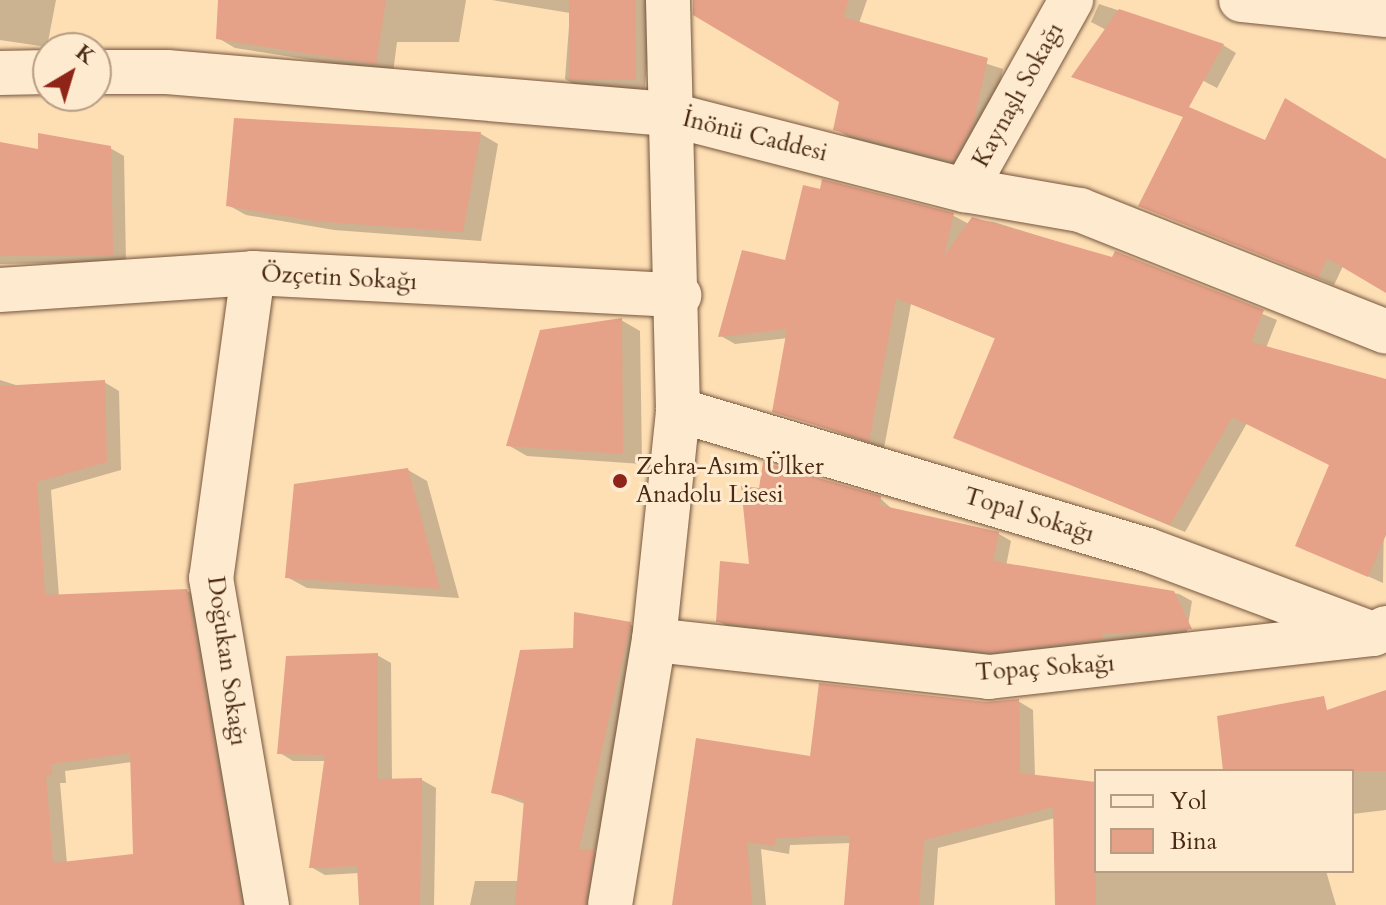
<!DOCTYPE html>
<html>
<head>
<meta charset="utf-8">
<style>
	body { margin:0 }
	#map { position:relative; width:1386px; height:905px; overflow:hidden; background:#fedfb4; font-family:Cardo,serif }
	div>[style] { position:absolute }
	[style*='--x'] { left:calc(var(--x)*1px); top:calc(var(--y)*1px); width:calc(var(--w)*1px); rotate:calc(var(--a)*1deg) }
	.shadow>* { inset:0; background:#0003 }
	.building>* { inset:0; background:#e6a189; transform-origin:0 0 }
	.roads { filter:drop-shadow(0 0 2px #76563e) drop-shadow(0 0 2px #76563e) }
	.minor>* { height:44px; margin:-22px; padding:0 22px; transform-origin:22px; border-radius:22px; background:#feeace }
	.dots>* { width:22px; height:22px; translate:-50% -50%; box-sizing:border-box; border:4px solid #feeace; border-radius:50% }
	span { translate:-50% -50%; white-space:nowrap; text-align:center; line-height:1.15; -webkit-text-stroke:6px #feeace; paint-order:stroke }
	.street-label { font-size:24px; color:#492916 }
	.poi-label { font-size:24px; color:#492916 }
	.left { translate:0 -50%; text-align:left }
	.legend { position:absolute; left:1094px; top:769px; width:260px; height:104px; box-sizing:border-box; background:#feeace; border:2px solid #b69d84; margin:0; padding:10px 14px; list-style:none; font-size:24px; color:#492916 }
	.legend li { display:flex; align-items:center; gap:16px; height:40px }
	.legend b { width:40px; border:2px solid #b69d84 }
	.north { position:absolute; left:32px; top:32px; width:80px; height:80px; box-sizing:border-box; background:#feeace; border:2px solid #b69d84; border-radius:50%; rotate:38deg; font-size:22px; font-weight:700; line-height:32px; text-align:center; color:#492916 }
	.north::after { content:''; display:block; margin:auto; width:28px; height:36px; background:#8f2418; clip-path:polygon(50% 0,100% 100%,50% 72%,0 100%) }
</style>
</head>
<body>
<div id="map">
	<div class="shadow">
		<i style="clip-path:polygon(0 0,56px 0,47px 47px,0 40px)"></i>
		<i style="clip-path:polygon(220px 0,466px 0,459px 42px,397px 42px,393px 73px,235px 48px,218px 38px)"></i>
		<i style="clip-path:polygon(492px 0,654px 0,644px 94px,582px 89px,565px 79px,570px 13px)"></i>
		<i style="clip-path:polygon(705px 0,867px 0,859px 23px,1003px 69px,988px 133px,969px 169px,851px 138px,835px 129px,841px 101px)"></i>
		<i style="clip-path:polygon(1099px 4px,1223px 45px,1236px 53px,1217px 88px,1091px 22px)"></i>
		<i style="clip-path:polygon(235px 120px,481px 134px,498px 144px,481px 241px,334px 230px,246px 215px,228px 205px)"></i>
		<i style="clip-path:polygon(1266px 143px,1386px 161px,1386px 291px,1343px 266px,1334px 285px,1140px 205px)"></i>
		<i style="clip-path:polygon(0 144px,40px 152px,110px 148px,124px 156px,126px 262px,0 264px)"></i>
		<i style="clip-path:polygon(952px 215px,969px 224px,973px 219px,994px 222px,1113px 259px,1116px 253px,1277px 320px,1266px 348px,1386px 384px,1383px 583px,1298px 545px,1331px 465px,1247px 423px,1185px 532px,955px 437px,996px 339px,911px 304px,884px 448px,775px 411px,788px 338px,735px 344px,721px 336px,786px 262px)"></i>
		<i style="clip-path:polygon(621px 320px,640px 331px,642px 464px,527px 456px,508px 445px)"></i>
		<i style="clip-path:polygon(evenodd,0 380px,22px 387px,104px 382px,119px 391px,121px 470px,51px 490px,59px 596px,187px 591px,202px 599px,257px 905px,0 905px,0 380px,132px 762px,135px 856px,67px 864px,60px 783px,66px 783px,65px 771px,132px 762px)"></i>
		<i style="clip-path:polygon(408px 470px,427px 481px,459px 598px,307px 588px,287px 577px)"></i>
		<i style="clip-path:polygon(880px 498px,893px 510px,999px 534px,1011px 541px,1006px 566px,1179px 594px,1192px 601px,1186px 638px,1115px 640px,1115px 646px,1003px 658px,731px 628px,718px 621px,751px 566px)"></i>
		<i style="clip-path:polygon(630px 624px,645px 633px,595px 853px,608px 861px,601px 905px,470px 905px,475px 881px,519px 881px,525px 804px,493px 792px,575px 650px)"></i>
		<i style="clip-path:polygon(377px 655px,391px 663px,392px 781px,422px 780px,436px 788px,434px 905px,361px 905px,359px 873px,325px 875px,311px 867px,326px 761px,293px 761px,280px 753px)"></i>
		<i style="clip-path:polygon(1386px 694px,1386px 810px,1352px 814px,1352px 771px,1225px 771px,1282px 731px)"></i>
		<i style="clip-path:polygon(1018px 701px,1033px 710px,1035px 776px,1096px 784px,1096px 871px,1326px 871px,1336px 905px,1057px 905px,1055px 818px,938px 848px,934px 905px,846px 905px,851px 843px,790px 845px,789px 854px,761px 849px,766px 905px,676px 905px,811px 758px,986px 704px)"></i>
	</div>
	<div class="building">
		<i style="clip-path:polygon(218px 0,386px 0,376px 64px,216px 39px)"></i>
		<i style="left:569px;top:0;width:67px;height:80px"></i>
		<i style="clip-path:polygon(693px 0,849px 0,843px 17px,988px 58px,973px 124px,953px 161px,833px 130px,839px 102px,693px 15px)"></i>
		<i style="clip-path:polygon(1119px 9px,1224px 44px,1189px 107px,1265px 140px,1285px 98px,1386px 159px,1386px 293px,1327px 258px,1318px 278px,1138px 206px,1185px 113px,1183px 117px,1071px 77px)"></i>
		<i style="clip-path:polygon(234px 118px,481px 132px,463px 232px,315px 221px,226px 206px)"></i>
		<i style="clip-path:polygon(38px 133px,111px 146px,113px 255px,0 256px,0 142px,38px 149px)"></i>
		<i style="clip-path:polygon(822px 179px,954px 213px,944px 256px,972px 217px,1112px 257px,1115px 251px,1264px 310px,1251px 342px,1386px 379px,1386px 535px,1368px 577px,1295px 546px,1329px 465px,1232px 417px,1170px 525px,953px 438px,995px 338px,896px 298px,869px 441px,772px 412px,787px 329px,718px 337px,742px 250px,785px 260px,803px 185px,820px 189px)"></i>
		<i style="clip-path:polygon(622px 318px,623px 454px,506px 446px,540px 330px)"></i>
		<i style="clip-path:polygon(evenodd,105px 380px,107px 462px,37px 482px,45px 595px,187px 589px,242px 905px,0 905px,0 386px,105px 380px,130px 753px,133px 854px,53px 863px,46px 775px,52px 775px,51px 764px,130px 753px)"></i>
		<i style="clip-path:polygon(763px 462px,881px 496px,880px 505px,999px 532px,993px 561px,1174px 591px,1192px 629px,1102px 634px,1103px 639px,989px 652px,716px 622px,720px 561px,749px 564px,741px 486px,759px 488px)"></i>
		<i style="clip-path:polygon(408px 468px,440px 589px,285px 578px,294px 484px)"></i>
		<i style="clip-path:polygon(574px 612px,631px 622px,579px 849px,594px 850px,586px 905px,515px 905px,524px 800px,491px 793px,520px 650px,573px 648px)"></i>
		<i style="clip-path:polygon(378px 653px,378px 779px,422px 778px,420px 905px,359px 905px,357px 866px,309px 868px,325px 755px,277px 754px,286px 656px)"></i>
		<i style="clip-path:polygon(819px 683px,986px 702px,1019px 699px,1020px 773px,1096px 782px,1096px 905px,1055px 905px,1053px 807px,924px 840px,919px 905px,844px 905px,850px 835px,776px 838px,774px 846px,747px 842px,752px 905px,672px 905px,696px 738px,810px 756px)"></i>
		<i style="clip-path:polygon(1386px 690px,1386px 771px,1223px 771px,1217px 716px,1324px 696px,1327px 710px)"></i>
	</div>
	<div class="roads">
		<div class="minor">
			<i style="--x:1241;--y:0;--w:146;--a:5.9"></i>
			<i style="--x:96;--y:72;--w:71;--a:0"></i>
			<i style="--x:167;--y:72;--w:503;--a:4.79"></i>
			<i style="--x:668;--y:114;--w:307;--a:14.4"></i>
			<i style="--x:965;--y:190;--w:117;--a:9.9"></i>
			<i style="--x:1080;--y:210;--w:329;--a:21.7"></i>
			<i style="--x:0;--y:73;--w:48;--a:-1.2"></i>
			<i style="--x:965;--y:190;--w:218;--a:-60.8"></i>
			<i style="--x:253;--y:273;--w:308;--a:97.8"></i>
			<i style="--x:211;--y:578;--w:332;--a:80.3"></i>
			<i style="--x:0;--y:290;--w:254;--a:-3.8"></i>
			<i style="--x:253;--y:273;--w:427;--a:3"></i>
			<i style="--x:678;--y:410;--w:490;--a:16.6"></i>
			<i style="--x:1148;--y:550;--w:232;--a:20.5"></i>
			<i style="--x:654;--y:640;--w:337;--a:6.3"></i>
			<i style="--x:989;--y:677;--w:387;--a:-6.4"></i>
			<i style="--x:1374;--y:634;--w:13;--a:-27"></i>
			<i style="--x:610;--y:905;--w:269;--a:-80.6"></i>
			<i style="--x:654;--y:640;--w:231;--a:-84"></i>
			<i style="--x:678;--y:410;--w:410;--a:-91.4"></i>
		</div>
	</div>
	<div class="dots">
		<i style="left:620px;top:481px;background:#8f2418"></i>
	</div>
	<div class="street-label">
		<span style="left:1018px;top:95px;rotate:-61deg">Kaynaşlı Sokağı</span>
		<span style="left:755px;top:136px;rotate:14deg">İnönü Caddesi</span>
		<span style="left:339px;top:278px;rotate:3deg">Özçetin Sokağı</span>
		<span style="left:1029px;top:515px;rotate:17deg">Topal Sokağı</span>
		<span style="left:227px;top:661px;rotate:82deg">Doğukan Sokağı</span>
		<span style="left:1045px;top:668px;rotate:-4deg">Topaç Sokağı</span>
	</div>
	<div class="poi-label">
		<span class="left" style="left:636px;top:481px">Zehra-Asım Ülker<br>Anadolu Lisesi</span>
	</div>
	<ul class="legend">
	<li><b style="height:10px;background:#feeace"></b>Yol</li>
	<li><b style="height:22px;background:#e6a189"></b>Bina</li>
	</ul>
	<div class="north">K</div>
</div>
</body>
</html>
